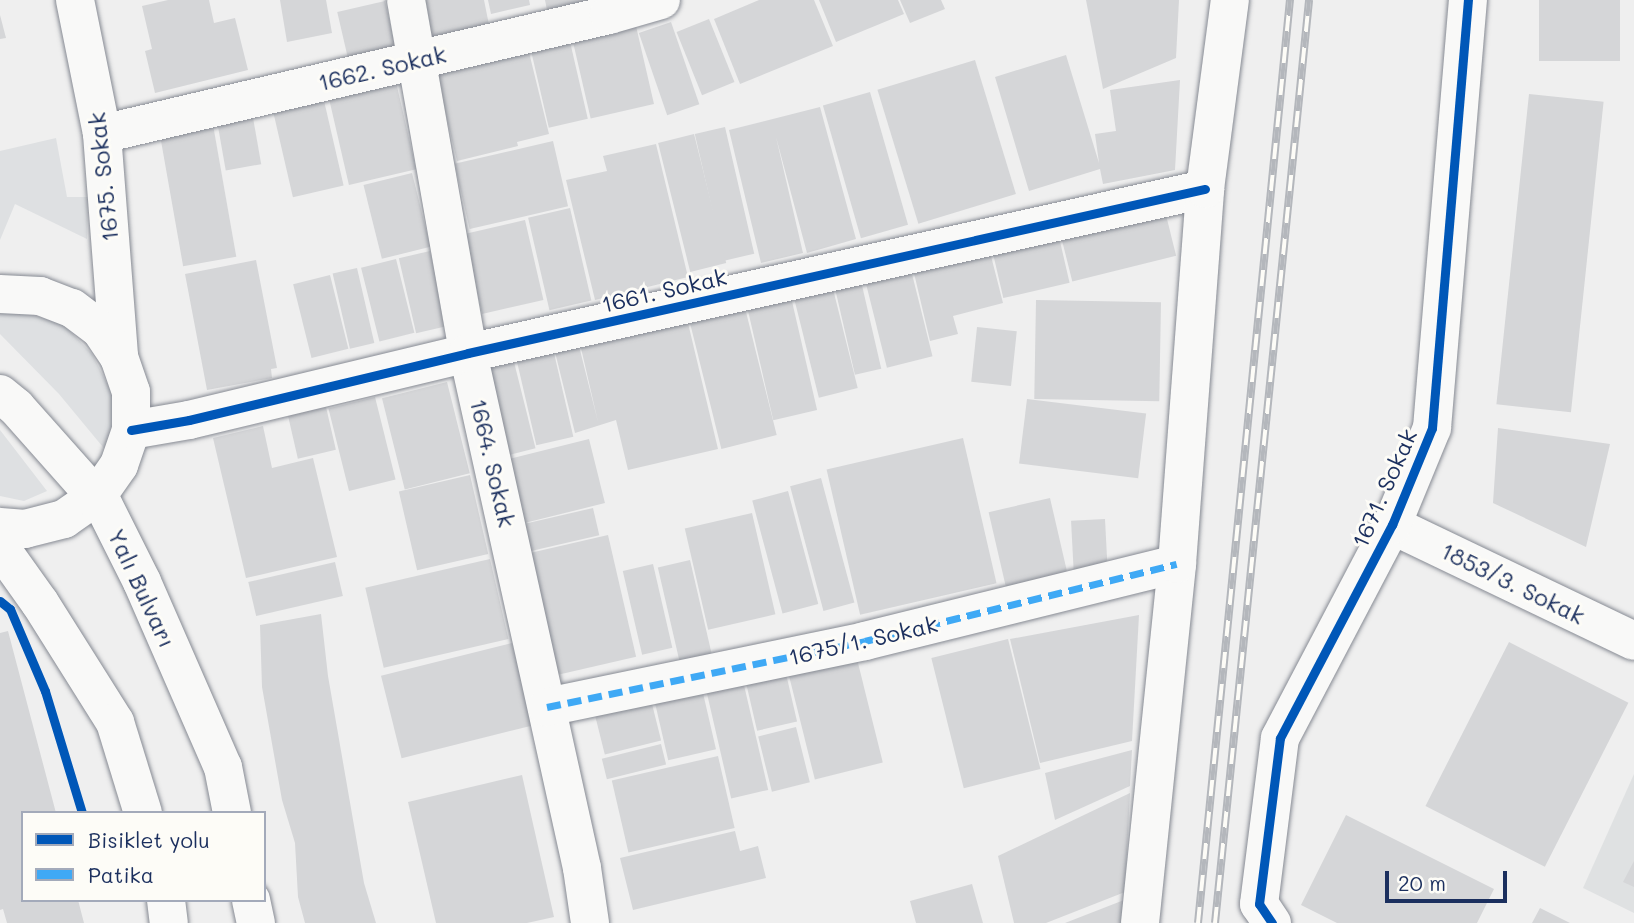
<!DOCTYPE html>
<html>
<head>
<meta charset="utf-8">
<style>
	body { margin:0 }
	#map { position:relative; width:1634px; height:923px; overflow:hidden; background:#efefef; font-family:Mali,sans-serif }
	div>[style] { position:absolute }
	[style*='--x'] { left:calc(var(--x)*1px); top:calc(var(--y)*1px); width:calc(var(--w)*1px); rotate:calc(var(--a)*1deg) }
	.built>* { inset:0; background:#dfe1e2 }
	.green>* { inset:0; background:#dee0e2 }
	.building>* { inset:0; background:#d5d6d8; transform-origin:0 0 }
	.roads { filter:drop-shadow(0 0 2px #868a93) drop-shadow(0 0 2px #868a93) }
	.street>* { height:38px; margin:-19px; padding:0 19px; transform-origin:19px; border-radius:19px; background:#f9f9f8 }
	.primary>* { height:38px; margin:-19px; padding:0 19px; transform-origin:19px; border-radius:19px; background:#f9f9f8 }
	.rail>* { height:8px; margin-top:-4px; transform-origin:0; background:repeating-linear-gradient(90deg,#fdfcf7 0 16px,#b4b7bc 0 32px); box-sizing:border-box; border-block:2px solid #b4b7bc }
	.quiet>* { height:7px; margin-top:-3.5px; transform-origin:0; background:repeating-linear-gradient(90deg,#3fa9f5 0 14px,transparent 0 21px) }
	.cycleway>* { height:9px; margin:-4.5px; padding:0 4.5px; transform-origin:4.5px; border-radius:4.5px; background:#0057b8 }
	span { translate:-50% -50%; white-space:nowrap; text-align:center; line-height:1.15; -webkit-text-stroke:6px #fdfcf7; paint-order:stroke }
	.street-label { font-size:23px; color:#1b2f5e }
	.legend { position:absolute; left:21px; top:811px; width:245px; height:91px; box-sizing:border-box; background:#fdfcf7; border:2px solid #a3aaba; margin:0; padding:9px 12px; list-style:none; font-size:21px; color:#1b2f5e }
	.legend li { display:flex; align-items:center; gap:14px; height:35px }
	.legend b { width:35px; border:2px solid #a3aaba }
	.scale { position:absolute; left:1385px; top:871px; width:122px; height:32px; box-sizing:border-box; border:4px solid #1b2f5e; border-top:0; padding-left:9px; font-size:21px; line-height:24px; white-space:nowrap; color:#1b2f5e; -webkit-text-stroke:5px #fdfcf7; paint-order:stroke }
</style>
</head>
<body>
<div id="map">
	<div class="built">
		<i style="clip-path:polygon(1634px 774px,1634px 913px,1583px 888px)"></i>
	</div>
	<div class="green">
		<i style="clip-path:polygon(56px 138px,67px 197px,88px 197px,87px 239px,15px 204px,0 240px,0 151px)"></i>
		<i style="clip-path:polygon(22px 312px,63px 324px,92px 354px,115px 399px,107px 452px,59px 394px,0 334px,0 313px)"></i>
		<i style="clip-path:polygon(0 430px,47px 491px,24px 501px,0 496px)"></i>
	</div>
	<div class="building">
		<i style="clip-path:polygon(168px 0,209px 0,214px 23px,235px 18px,248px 70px,155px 93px,145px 51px,152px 49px,142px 6px)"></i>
		<i style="clip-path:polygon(280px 0,326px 0,332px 33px,287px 42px)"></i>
		<i style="clip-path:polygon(422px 0,484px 0,491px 35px,431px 47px)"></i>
		<i style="clip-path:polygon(488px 0,529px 0,530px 5px,491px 14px)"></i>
		<i style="clip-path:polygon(545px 0,588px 0,589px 1px,547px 10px)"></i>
		<i style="clip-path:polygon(759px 0,814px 0,833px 46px,740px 84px,714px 19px)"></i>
		<i style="clip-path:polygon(819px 0,898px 0,904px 14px,836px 42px)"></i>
		<i style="clip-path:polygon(900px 0,941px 0,945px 9px,910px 23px)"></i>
		<i style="clip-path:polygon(1086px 0,1179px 0,1176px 58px,1103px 89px)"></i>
		<i style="left:1539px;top:0;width:81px;height:61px"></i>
		<i style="left:385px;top:1px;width:46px;height:49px;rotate:77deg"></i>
		<i style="clip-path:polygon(0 15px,6px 38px,0 39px)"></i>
		<i style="left:709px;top:19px;width:68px;height:35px;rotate:68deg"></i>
		<i style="left:671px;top:22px;width:87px;height:34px;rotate:71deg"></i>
		<i style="left:636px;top:26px;width:80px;height:65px;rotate:77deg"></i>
		<i style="left:568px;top:33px;width:88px;height:40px;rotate:77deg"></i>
		<i style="clip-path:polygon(526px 40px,549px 134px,517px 142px,518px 146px,457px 161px,433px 61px)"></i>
		<i style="clip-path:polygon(1066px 55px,1099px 163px,1095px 134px,1116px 131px,1110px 90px,1180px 80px,1175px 170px,1103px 184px,1100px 169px,1029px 191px,995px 77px)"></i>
		<i style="left:975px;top:60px;width:140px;height:102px;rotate:73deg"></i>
		<i style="left:393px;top:69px;width:103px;height:69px;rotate:77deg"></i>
		<i style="left:322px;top:92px;width:96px;height:52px;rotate:77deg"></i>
		<i style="left:870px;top:92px;width:138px;height:49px;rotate:74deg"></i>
		<i style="left:1529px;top:94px;width:75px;height:312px;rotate:6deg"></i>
		<i style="clip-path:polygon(820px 107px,856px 239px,807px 253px,776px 137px,803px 253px,761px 263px,729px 130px)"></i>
		<i style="left:252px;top:112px;width:53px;height:36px;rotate:80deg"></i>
		<i style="left:212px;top:119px;width:140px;height:54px;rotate:80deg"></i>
		<i style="left:725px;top:127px;width:130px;height:31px;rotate:77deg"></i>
		<i style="left:694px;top:134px;width:133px;height:37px;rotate:76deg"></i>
		<i style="left:553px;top:141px;width:67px;height:101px;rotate:77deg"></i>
		<i style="clip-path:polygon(656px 144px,688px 277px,595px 300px,566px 180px,607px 171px,603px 156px)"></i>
		<i style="left:412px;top:173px;width:76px;height:50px;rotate:76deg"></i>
		<i style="left:570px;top:208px;width:95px;height:43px;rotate:77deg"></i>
		<i style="left:1165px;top:211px;width:46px;height:107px;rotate:76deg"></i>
		<i style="left:525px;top:220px;width:82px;height:63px;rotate:77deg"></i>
		<i style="left:1059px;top:237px;width:47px;height:68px;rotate:77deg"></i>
		<i style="left:430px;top:251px;width:77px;height:32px;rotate:77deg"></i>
		<i style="clip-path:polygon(991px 256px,1003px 303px,953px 316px,958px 334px,930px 341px,914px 273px)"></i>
		<i style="left:396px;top:259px;width:76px;height:36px;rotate:76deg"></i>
		<i style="clip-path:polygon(256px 260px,277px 368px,271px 369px,272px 378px,207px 390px,185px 274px)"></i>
		<i style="left:357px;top:268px;width:77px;height:25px;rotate:77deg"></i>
		<i style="left:911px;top:270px;width:89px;height:47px;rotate:76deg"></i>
		<i style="left:330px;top:275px;width:76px;height:38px;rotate:76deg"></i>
		<i style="left:861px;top:281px;width:90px;height:27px;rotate:77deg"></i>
		<i style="left:833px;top:289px;width:102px;height:40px;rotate:76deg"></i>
		<i style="left:791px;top:297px;width:116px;height:45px;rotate:77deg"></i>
		<i style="left:1036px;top:300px;width:125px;height:99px;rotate:1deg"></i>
		<i style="left:745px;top:308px;width:131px;height:57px;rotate:76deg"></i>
		<i style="clip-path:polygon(688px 323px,718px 449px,628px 470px,616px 420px,575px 433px,555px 352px,579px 346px,598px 422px,581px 348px)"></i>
		<i style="left:977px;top:327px;width:40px;height:55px;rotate:6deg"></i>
		<i style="left:554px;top:353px;width:86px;height:38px;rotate:77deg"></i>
		<i style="left:514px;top:362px;width:89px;height:29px;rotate:76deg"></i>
		<i style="left:447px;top:382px;width:94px;height:67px;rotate:76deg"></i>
		<i style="left:375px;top:397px;width:85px;height:48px;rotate:76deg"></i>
		<i style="left:1027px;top:399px;width:120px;height:65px;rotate:7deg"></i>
		<i style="left:326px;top:407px;width:44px;height:39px;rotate:77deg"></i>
		<i style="clip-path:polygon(263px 426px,272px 468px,313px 458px,337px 557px,246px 578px,213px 438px)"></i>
		<i style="clip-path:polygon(1498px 428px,1610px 444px,1586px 547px,1493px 503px)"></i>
		<i style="left:963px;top:438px;width:149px;height:140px;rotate:77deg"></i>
		<i style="left:589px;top:439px;width:66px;height:87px;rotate:76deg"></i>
		<i style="left:470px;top:475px;width:81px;height:73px;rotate:77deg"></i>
		<i style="left:821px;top:478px;width:129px;height:32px;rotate:75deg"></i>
		<i style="left:788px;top:491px;width:117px;height:37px;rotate:75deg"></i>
		<i style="left:1050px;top:498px;width:83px;height:63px;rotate:77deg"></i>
		<i style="left:593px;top:508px;width:28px;height:80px;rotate:77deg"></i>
		<i style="left:752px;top:513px;width:104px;height:69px;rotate:77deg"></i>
		<i style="left:1105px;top:519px;width:57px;height:34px;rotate:87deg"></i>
		<i style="left:608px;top:535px;width:125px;height:89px;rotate:77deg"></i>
		<i style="left:490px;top:559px;width:82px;height:128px;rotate:77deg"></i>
		<i style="left:690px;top:560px;width:105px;height:33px;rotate:77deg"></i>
		<i style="left:335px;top:562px;width:35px;height:89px;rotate:77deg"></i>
		<i style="left:653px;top:564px;width:86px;height:31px;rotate:77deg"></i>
		<i style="clip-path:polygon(321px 614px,328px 676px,364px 883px,376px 923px,305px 923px,298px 897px,295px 843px,282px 800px,262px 687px,260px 625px)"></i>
		<i style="clip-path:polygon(1139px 615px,1132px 741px,1040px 763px,1010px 639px)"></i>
		<i style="clip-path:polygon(8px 631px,56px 813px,23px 813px,23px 900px,78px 900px,84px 923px,7px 923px,3px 909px,0 910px,0 633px)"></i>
		<i style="left:1008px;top:639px;width:134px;height:79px;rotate:76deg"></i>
		<i style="left:1509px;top:642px;width:134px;height:184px;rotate:27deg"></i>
		<i style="left:512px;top:643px;width:85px;height:135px;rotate:76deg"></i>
		<i style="left:854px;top:647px;width:119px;height:70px;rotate:76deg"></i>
		<i style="left:784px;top:665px;width:58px;height:41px;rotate:77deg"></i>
		<i style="left:741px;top:672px;width:121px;height:38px;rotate:77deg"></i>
		<i style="left:700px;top:680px;width:71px;height:49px;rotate:77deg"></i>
		<i style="left:649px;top:692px;width:50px;height:58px;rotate:76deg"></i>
		<i style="left:796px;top:727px;width:57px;height:39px;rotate:76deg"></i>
		<i style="left:661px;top:744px;width:21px;height:61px;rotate:76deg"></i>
		<i style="clip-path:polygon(1132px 750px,1130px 786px,1055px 820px,1045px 773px)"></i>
		<i style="left:718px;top:756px;width:74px;height:109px;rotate:77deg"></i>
		<i style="clip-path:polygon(522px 775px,554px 917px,527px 923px,436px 923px,408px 802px)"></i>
		<i style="clip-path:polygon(1130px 793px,1125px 892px,1046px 923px,1014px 923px,998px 856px)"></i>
		<i style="clip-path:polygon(1346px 815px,1494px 889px,1477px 923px,1337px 923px,1301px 905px)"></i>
		<i style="clip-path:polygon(735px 831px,740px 851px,758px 846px,766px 878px,633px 910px,620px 858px)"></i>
		<i style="clip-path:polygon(1634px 861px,1634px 887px,1623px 882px)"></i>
		<i style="clip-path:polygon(972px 884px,983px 923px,916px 923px,910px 901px)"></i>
		<i style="clip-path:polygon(1124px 900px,1123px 923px,1065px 923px)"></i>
		<i style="clip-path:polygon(1540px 908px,1570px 923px,1532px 923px)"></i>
	</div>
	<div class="roads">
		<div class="street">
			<i style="--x:75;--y:0;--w:137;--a:78.6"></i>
			<i style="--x:102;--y:134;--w:224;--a:85.6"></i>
			<i style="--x:406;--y:0;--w:358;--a:80"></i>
			<i style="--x:468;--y:353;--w:527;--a:77.52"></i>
			<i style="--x:582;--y:868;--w:56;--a:81.7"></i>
			<i style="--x:102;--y:134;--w:521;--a:-13.21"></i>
			<i style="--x:609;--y:15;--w:54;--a:-16.1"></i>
			<i style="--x:131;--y:430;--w:59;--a:-9.8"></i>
			<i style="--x:189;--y:420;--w:287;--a:-13.5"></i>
			<i style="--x:468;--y:353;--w:755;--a:-12.55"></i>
			<i style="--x:1392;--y:525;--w:268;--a:25.6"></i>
			<i style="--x:547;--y:707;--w:325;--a:-11.7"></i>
			<i style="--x:865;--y:641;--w:321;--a:-13.9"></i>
			<i style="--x:1140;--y:923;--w:361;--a:-84.1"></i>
			<i style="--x:1177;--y:564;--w:376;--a:-85.7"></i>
			<i style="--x:1205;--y:189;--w:191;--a:-82.5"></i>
			<i style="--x:1272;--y:923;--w:23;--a:-124"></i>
			<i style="--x:1259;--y:904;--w:167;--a:-82.8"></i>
			<i style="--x:1280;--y:738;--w:241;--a:-62.3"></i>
			<i style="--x:1392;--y:525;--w:105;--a:-67.6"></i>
			<i style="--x:1432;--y:428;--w:430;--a:-85.2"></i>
		</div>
		<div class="primary">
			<i style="--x:0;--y:294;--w:40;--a:2.9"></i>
			<i style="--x:40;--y:296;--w:34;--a:21"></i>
			<i style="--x:72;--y:308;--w:35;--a:37"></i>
			<i style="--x:100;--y:329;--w:34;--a:56"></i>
			<i style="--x:119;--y:357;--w:37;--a:71"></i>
			<i style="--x:131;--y:392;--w:38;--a:90"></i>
			<i style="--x:131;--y:430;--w:37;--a:109"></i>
			<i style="--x:119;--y:465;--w:38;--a:125"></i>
			<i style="--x:97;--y:496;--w:40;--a:145.1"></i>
			<i style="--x:64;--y:519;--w:40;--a:165.6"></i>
			<i style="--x:25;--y:529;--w:25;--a:-175"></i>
			<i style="--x:0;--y:394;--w:21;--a:39"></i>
			<i style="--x:16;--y:407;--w:132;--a:48.4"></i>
			<i style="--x:104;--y:506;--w:85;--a:63.4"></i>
			<i style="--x:142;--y:582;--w:202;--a:66.4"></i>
			<i style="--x:223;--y:767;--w:47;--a:78.9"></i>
			<i style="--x:0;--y:547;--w:69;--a:54.5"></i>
			<i style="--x:40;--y:603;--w:141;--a:57.8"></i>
			<i style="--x:115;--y:722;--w:95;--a:72.9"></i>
			<i style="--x:166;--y:900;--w:23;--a:83"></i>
			<i style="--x:251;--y:900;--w:24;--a:78"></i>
		</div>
	</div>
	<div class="rail">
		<i style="--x:1198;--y:923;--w:928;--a:-84.31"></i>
		<i style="--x:1215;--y:923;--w:928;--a:-84.18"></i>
	</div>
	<div class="quiet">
		<i style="--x:547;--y:707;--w:325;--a:-11.7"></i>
		<i style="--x:865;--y:641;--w:321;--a:-13.9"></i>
	</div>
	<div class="cycleway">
		<i style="--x:131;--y:430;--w:59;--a:-9.8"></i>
		<i style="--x:189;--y:420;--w:287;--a:-13.5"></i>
		<i style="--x:468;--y:353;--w:755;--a:-12.55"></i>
		<i style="--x:0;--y:601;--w:13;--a:39"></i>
		<i style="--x:10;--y:609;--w:89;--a:66.9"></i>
		<i style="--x:45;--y:691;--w:127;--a:73.1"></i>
		<i style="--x:1272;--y:923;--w:23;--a:-124"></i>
		<i style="--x:1259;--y:904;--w:167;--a:-82.8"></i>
		<i style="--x:1280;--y:738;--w:241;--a:-62.3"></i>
		<i style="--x:1392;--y:525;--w:105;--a:-67.6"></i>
		<i style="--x:1432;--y:428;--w:430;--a:-85.2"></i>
	</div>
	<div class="street-label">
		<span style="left:382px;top:68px;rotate:-13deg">1662. Sokak</span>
		<span style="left:103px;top:177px;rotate:-96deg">1675. Sokak</span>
		<span style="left:664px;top:290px;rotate:-13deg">1661. Sokak</span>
		<span style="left:493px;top:463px;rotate:77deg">1664. Sokak</span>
		<span style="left:1384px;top:488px;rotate:-66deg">1671. Sokak</span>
		<span style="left:1513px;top:583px;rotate:26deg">1853/3. Sokak</span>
		<span style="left:142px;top:588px;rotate:65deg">Yalı Bulvarı</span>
		<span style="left:863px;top:640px;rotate:-13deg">1675/1. Sokak</span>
	</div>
	<ul class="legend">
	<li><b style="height:9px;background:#0057b8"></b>Bisiklet yolu</li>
	<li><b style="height:9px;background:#3fa9f5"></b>Patika</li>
	</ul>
	<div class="scale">20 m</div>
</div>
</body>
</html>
